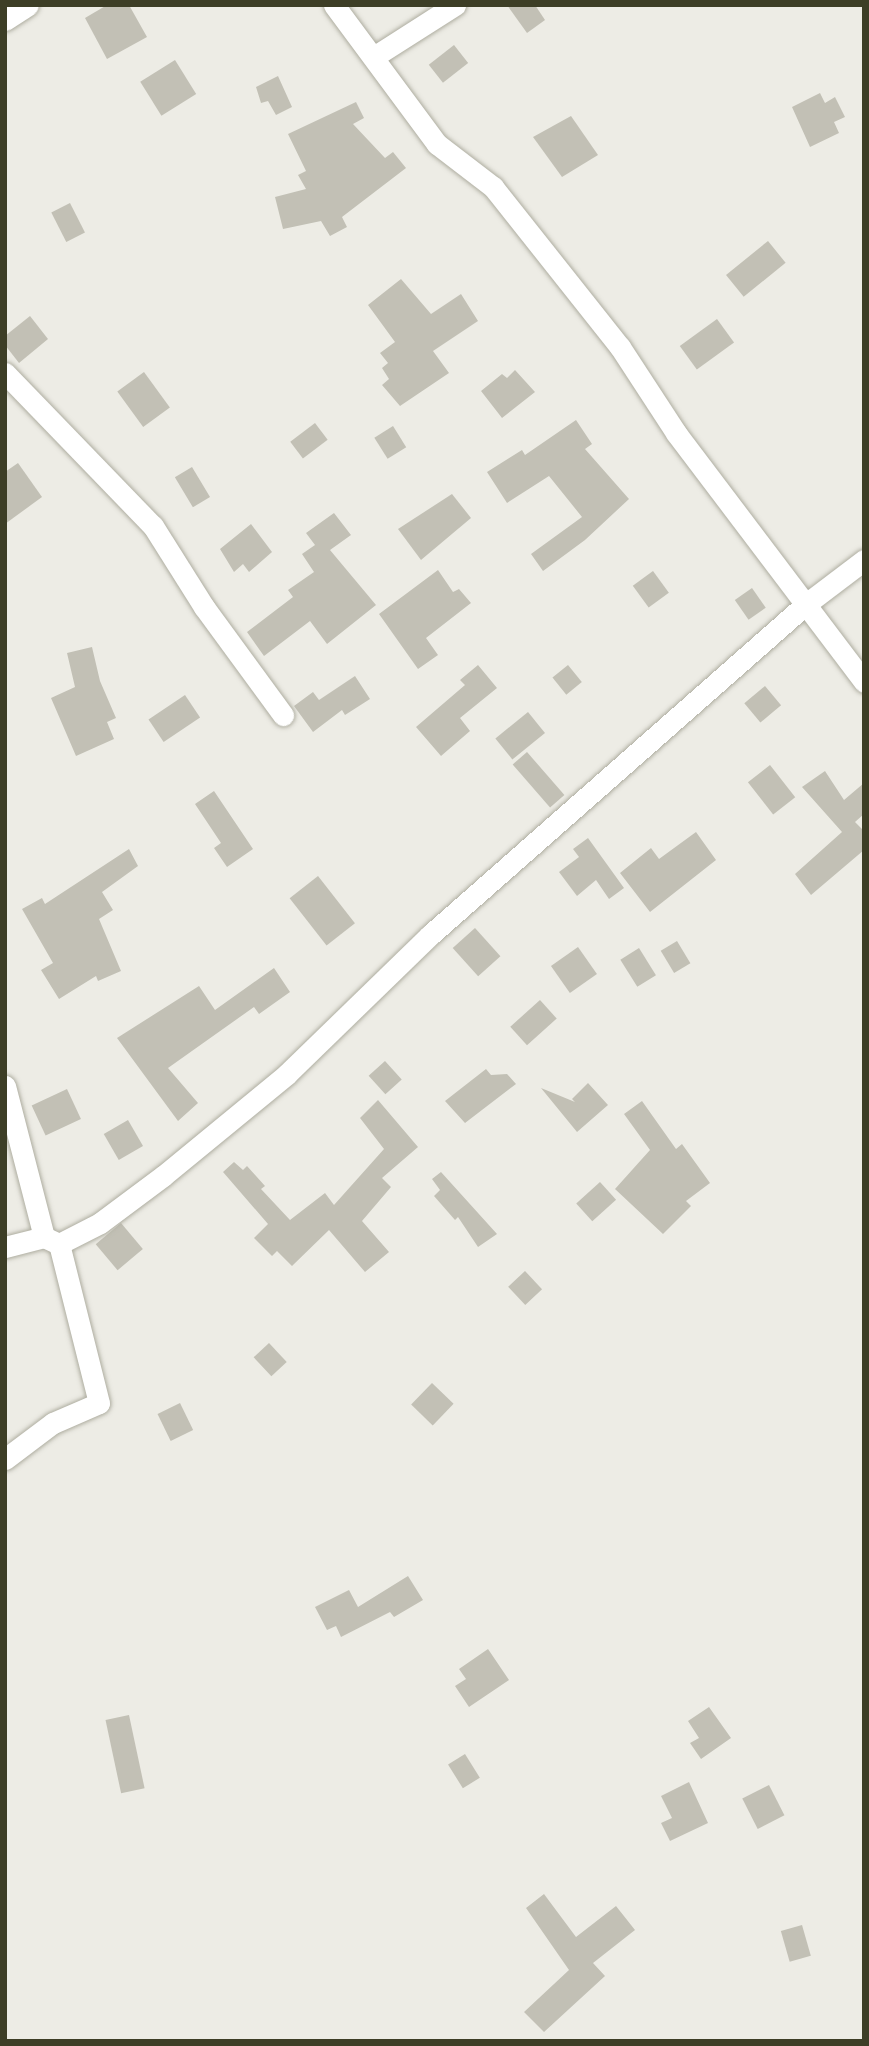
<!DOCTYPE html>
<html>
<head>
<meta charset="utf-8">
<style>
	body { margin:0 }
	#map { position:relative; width:869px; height:2046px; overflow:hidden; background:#edece5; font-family:"Varela Round",sans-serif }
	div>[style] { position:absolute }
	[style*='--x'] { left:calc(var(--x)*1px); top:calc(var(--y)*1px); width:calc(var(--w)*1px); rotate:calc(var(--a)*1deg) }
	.building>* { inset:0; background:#c2c0b5; transform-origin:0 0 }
	.roads { filter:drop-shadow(0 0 2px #aeada0) drop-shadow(0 0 2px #aeada0) }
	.minor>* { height:21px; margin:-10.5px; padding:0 10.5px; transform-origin:10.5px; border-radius:10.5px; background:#fff }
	span { translate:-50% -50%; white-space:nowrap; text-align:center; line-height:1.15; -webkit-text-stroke:7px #faf9f6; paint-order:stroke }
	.frame { position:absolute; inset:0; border:7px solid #3d3e26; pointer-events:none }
</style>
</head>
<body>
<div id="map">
	<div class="building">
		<i style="clip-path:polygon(107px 5px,129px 5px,147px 37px,107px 59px,85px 18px)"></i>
		<i style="clip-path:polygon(507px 5px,535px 5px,545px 20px,527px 33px)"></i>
		<i style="left:454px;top:45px;width:23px;height:32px;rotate:52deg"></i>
		<i style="left:175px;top:60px;width:40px;height:41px;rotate:58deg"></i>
		<i style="clip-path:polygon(278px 76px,292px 107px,276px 115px,268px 101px,261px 103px,256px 87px)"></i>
		<i style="clip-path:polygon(820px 93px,825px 103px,835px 97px,845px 117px,834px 122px,839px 133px,810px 147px,792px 107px)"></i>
		<i style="clip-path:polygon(356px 102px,364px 118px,353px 124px,385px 158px,393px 152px,406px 168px,342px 217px,347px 227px,330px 236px,321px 221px,283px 229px,275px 197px,306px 189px,298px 175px,306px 171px,288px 134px)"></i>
		<i style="clip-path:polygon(571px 116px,598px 155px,562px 177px,533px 137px)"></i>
		<i style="left:70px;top:203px;width:33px;height:21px;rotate:63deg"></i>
		<i style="left:768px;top:241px;width:28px;height:54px;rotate:51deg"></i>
		<i style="clip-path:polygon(401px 279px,431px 314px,461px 294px,478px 321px,433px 351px,449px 373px,400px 406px,382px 385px,389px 379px,382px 368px,388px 363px,380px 353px,395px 342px,368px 305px)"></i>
		<i style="clip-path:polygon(30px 316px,48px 339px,19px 363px,5px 345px,5px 336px)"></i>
		<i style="left:717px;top:319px;width:29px;height:46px;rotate:54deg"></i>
		<i style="clip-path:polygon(515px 370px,535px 392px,502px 418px,481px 391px,502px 374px,507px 378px)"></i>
		<i style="left:144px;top:372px;width:44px;height:33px;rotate:54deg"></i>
		<i style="clip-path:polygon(576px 420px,592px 444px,585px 449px,629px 499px,585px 540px,543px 571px,531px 554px,582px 517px,549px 476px,507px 503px,487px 472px,522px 450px,525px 455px)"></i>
		<i style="left:315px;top:423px;width:21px;height:31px;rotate:53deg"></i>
		<i style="left:393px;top:426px;width:25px;height:22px;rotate:58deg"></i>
		<i style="clip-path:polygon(18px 463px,42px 497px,5px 524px,5px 472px)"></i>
		<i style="left:192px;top:467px;width:35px;height:20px;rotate:59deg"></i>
		<i style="clip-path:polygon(452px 494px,471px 518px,421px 560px,398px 529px)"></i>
		<i style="clip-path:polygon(334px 513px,351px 535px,330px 550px,376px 605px,327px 644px,310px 621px,264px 656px,247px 632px,293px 597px,288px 590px,314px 572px,302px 554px,315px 545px,306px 533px)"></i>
		<i style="clip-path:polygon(251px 524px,272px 552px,249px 572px,243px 564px,234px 572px,220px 549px)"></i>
		<i style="clip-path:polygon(438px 570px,453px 592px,459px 589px,471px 603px,426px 638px,438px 655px,418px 669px,379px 614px)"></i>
		<i style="left:653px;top:571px;width:27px;height:25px;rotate:54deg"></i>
		<i style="left:752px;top:588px;width:24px;height:21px;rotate:55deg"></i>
		<i style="clip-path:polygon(92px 647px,100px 681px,116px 718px,107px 722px,114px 739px,76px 756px,51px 698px,75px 687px,67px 653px)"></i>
		<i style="clip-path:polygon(478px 665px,497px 688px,460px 718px,470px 731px,441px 756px,416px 727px,465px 685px,460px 680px)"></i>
		<i style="left:568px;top:665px;width:22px;height:20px;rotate:51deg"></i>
		<i style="clip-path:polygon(355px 676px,370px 699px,345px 715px,342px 710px,313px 732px,294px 706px,313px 692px,319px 700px)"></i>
		<i style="left:765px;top:686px;width:25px;height:27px;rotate:50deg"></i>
		<i style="left:185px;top:695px;width:27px;height:44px;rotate:56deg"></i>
		<i style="left:528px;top:712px;width:27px;height:42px;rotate:51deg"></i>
		<i style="left:527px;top:752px;width:57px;height:19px;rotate:49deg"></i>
		<i style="left:770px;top:765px;width:41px;height:28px;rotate:52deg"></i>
		<i style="clip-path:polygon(825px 771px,844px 800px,864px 783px,864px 814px,855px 822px,864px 831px,864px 850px,811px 895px,795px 874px,842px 832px,802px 787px)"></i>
		<i style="clip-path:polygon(214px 791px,253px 849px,227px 867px,214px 848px,221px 843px,195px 804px)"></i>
		<i style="clip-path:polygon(696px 832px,716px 860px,650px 912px,620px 873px,651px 848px,659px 859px)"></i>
		<i style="clip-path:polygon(588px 838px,624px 888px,609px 899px,596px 880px,577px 896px,559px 872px,579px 857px,573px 849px)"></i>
		<i style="clip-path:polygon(129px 849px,138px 866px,102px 892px,113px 910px,99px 919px,121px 971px,98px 981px,96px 976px,59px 999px,41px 970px,53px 963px,22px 909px,42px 898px,45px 904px)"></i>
		<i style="left:318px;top:876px;width:60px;height:36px;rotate:52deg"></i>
		<i style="left:475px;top:928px;width:38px;height:30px;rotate:48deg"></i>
		<i style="left:677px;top:941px;width:26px;height:19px;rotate:59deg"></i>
		<i style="left:578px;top:947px;width:33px;height:33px;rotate:55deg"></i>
		<i style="left:639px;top:948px;width:32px;height:22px;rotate:58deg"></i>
		<i style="clip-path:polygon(274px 968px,290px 992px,259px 1014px,254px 1007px,168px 1068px,198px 1103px,178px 1121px,117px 1038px,199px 986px,215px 1010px)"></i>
		<i style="left:540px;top:1000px;width:25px;height:40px;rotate:48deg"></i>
		<i style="left:385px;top:1061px;width:25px;height:22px;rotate:48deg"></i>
		<i style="clip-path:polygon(486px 1069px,491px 1075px,507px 1074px,516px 1084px,465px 1123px,445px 1101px)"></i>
		<i style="clip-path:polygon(588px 1083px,608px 1105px,577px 1132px,541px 1088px,575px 1102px,572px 1099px)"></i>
		<i style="left:67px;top:1089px;width:33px;height:39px;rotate:65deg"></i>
		<i style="clip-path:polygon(378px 1100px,418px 1147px,382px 1178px,391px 1187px,362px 1221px,389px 1252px,365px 1272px,329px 1230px,292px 1266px,277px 1251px,272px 1256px,254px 1238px,268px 1224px,223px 1172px,234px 1162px,243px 1170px,247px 1166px,265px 1186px,261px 1189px,290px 1220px,325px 1193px,334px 1205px,384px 1149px,360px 1118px)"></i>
		<i style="clip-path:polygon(642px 1101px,676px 1149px,682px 1144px,710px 1183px,686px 1201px,691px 1206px,663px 1234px,615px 1189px,650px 1150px,624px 1114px)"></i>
		<i style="left:128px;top:1120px;width:30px;height:28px;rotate:60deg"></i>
		<i style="clip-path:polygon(441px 1172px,497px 1234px,478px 1247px,458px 1217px,455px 1220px,434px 1196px,440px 1190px,432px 1179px)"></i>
		<i style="left:600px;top:1182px;width:24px;height:32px;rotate:48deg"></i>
		<i style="left:121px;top:1223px;width:34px;height:33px;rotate:50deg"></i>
		<i style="left:525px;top:1271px;width:25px;height:23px;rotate:47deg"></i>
		<i style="left:269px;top:1343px;width:26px;height:21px;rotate:47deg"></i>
		<i style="left:432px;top:1383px;width:30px;height:30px;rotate:44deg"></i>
		<i style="left:180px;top:1403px;width:30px;height:25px;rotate:64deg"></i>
		<i style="clip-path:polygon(408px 1576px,423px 1600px,394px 1617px,390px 1612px,341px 1637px,336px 1626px,327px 1630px,315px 1607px,349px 1590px,358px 1607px)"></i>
		<i style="clip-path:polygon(488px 1649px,509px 1680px,469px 1707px,455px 1686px,466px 1679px,459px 1669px)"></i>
		<i style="clip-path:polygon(709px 1707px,731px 1738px,701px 1759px,690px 1743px,699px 1738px,688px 1721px)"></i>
		<i style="left:129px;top:1715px;width:75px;height:24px;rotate:78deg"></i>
		<i style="left:465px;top:1754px;width:28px;height:20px;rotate:58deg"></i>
		<i style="clip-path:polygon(689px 1782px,708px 1823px,670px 1841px,661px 1823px,672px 1818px,661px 1796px)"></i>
		<i style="left:769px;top:1785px;width:34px;height:30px;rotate:63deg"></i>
		<i style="clip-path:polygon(544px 1894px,576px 1937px,616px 1906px,635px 1930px,593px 1963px,605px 1976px,544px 2032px,524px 2012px,569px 1970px,526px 1908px)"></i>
		<i style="left:802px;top:1925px;width:32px;height:22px;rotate:74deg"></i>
	</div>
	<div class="roads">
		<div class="minor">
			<i style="--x:334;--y:5;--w:173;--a:53.5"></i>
			<i style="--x:437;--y:144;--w:71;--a:37.5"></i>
			<i style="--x:493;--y:187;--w:204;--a:51.6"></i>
			<i style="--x:620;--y:347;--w:103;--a:56.9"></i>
			<i style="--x:676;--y:433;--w:312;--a:52.9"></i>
			<i style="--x:5;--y:20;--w:27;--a:-33"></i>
			<i style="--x:375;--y:56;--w:95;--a:-32.5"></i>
			<i style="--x:5;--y:373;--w:213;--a:46"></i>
			<i style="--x:153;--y:526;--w:96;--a:57.8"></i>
			<i style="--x:204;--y:607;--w:134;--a:53.8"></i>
			<i style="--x:5;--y:1086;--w:156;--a:75.5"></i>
			<i style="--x:5;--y:1247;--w:40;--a:-14.4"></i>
			<i style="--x:44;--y:1237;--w:17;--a:25"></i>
			<i style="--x:59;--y:1244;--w:46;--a:-27.1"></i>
			<i style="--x:100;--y:1223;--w:79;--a:-36.7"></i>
			<i style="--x:163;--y:1176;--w:161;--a:-39.4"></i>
			<i style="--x:287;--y:1074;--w:199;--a:-44.2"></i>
			<i style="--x:430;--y:935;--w:501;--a:-41.36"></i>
			<i style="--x:806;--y:604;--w:73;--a:-37.2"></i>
			<i style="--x:5;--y:1459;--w:60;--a:-36.9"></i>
			<i style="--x:53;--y:1423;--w:50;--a:-23.5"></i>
			<i style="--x:99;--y:1403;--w:164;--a:-104.1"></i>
		</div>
	</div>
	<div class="frame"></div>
</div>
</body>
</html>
